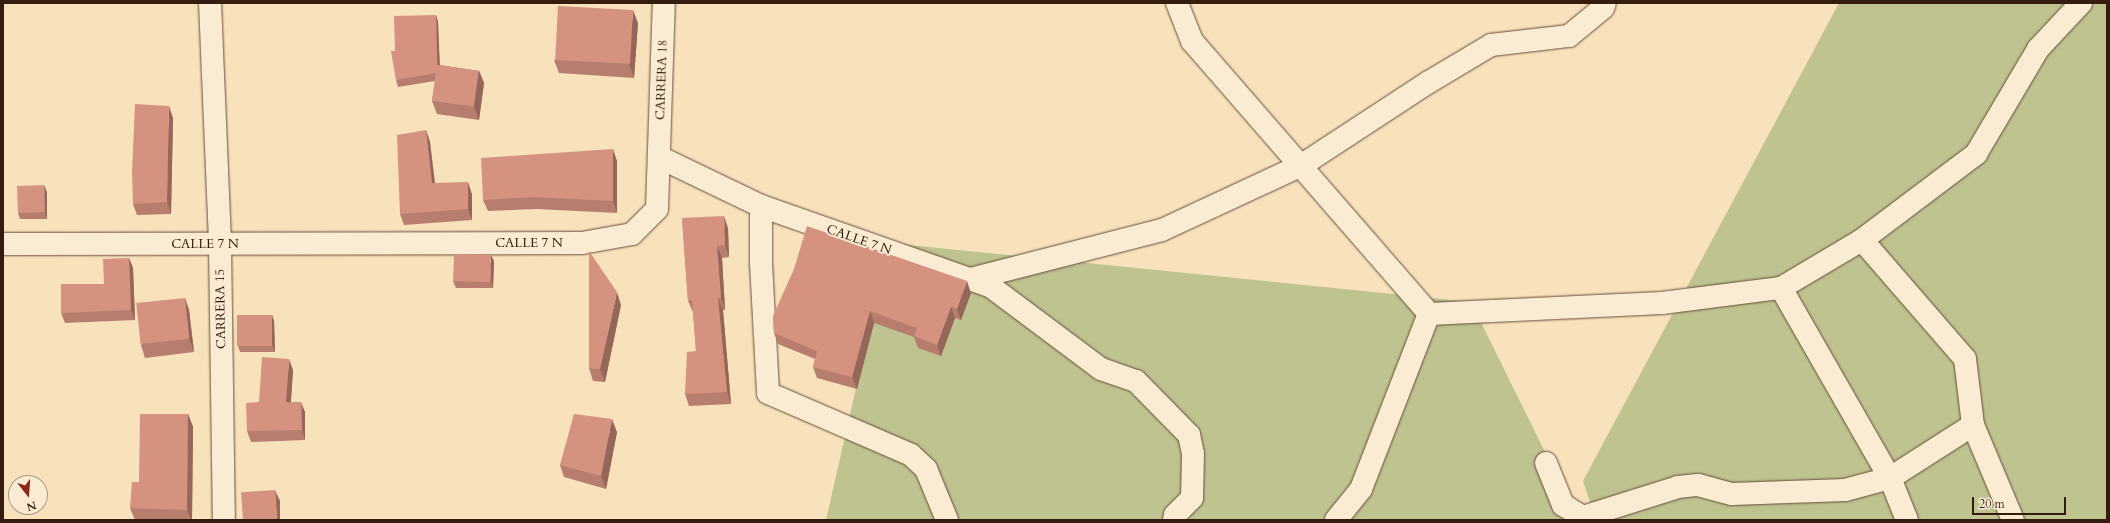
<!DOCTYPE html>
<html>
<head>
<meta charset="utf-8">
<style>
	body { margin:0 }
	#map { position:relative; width:2110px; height:523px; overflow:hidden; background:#f8e2bc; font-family:Cardo,serif }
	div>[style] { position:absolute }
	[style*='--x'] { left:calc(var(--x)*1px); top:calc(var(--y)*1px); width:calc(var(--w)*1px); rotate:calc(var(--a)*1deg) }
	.green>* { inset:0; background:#bec38f }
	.roads { filter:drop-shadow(0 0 1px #654e3a) drop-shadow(0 0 1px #654e3a) }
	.street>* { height:22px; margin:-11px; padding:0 11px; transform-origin:11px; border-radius:11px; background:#faecd3 }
	.wall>* { inset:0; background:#b77e6d }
	.shaded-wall>* { inset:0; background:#956759 }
	.building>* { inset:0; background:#d5937f; transform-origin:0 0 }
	span { translate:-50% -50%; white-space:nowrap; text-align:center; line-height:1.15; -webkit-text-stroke:4px #faecd3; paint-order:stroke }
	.street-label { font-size:13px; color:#341c0e }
	.frame { position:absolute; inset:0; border:4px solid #341c0e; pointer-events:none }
	.north { position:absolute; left:8px; top:475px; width:40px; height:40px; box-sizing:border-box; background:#faecd3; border:1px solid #ab9984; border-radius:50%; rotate:163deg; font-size:11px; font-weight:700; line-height:16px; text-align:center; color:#341c0e }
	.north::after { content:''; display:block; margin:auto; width:14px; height:18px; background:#8f2418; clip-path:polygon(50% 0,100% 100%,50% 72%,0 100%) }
	.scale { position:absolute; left:1972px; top:497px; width:94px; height:18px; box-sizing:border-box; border:2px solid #341c0e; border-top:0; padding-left:5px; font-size:12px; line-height:14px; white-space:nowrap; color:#341c0e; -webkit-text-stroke:3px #faecd3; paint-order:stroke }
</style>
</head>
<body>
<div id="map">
	<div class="green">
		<i style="clip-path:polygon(1839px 3px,2107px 3px,2107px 520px,1596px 520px,1583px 481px)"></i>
		<i style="clip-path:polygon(889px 243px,1471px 302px,1548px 458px,1567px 520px,826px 520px)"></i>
	</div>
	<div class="roads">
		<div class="street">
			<i style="--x:210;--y:3;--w:241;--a:87.6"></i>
			<i style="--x:220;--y:244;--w:276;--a:89.2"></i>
			<i style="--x:1177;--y:3;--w:41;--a:68.5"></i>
			<i style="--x:1192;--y:41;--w:362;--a:49"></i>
			<i style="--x:659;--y:157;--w:113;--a:25.7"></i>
			<i style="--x:761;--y:206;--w:243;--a:19.3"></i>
			<i style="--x:990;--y:286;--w:139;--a:36.8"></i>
			<i style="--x:1101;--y:369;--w:37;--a:19"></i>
			<i style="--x:1136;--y:381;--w:76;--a:45.5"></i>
			<i style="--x:1189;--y:435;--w:19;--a:78"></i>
			<i style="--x:1193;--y:454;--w:44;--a:91.3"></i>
			<i style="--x:1192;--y:498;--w:24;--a:135"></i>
			<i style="--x:1175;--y:515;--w:5;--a:101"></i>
			<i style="--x:761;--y:206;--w:57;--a:90"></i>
			<i style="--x:761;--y:263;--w:130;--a:86.9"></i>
			<i style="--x:768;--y:393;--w:156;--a:23.4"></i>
			<i style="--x:911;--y:455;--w:21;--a:43"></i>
			<i style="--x:926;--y:469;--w:55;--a:67.6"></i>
			<i style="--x:1862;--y:240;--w:157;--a:49.1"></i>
			<i style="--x:1965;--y:359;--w:66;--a:83.1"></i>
			<i style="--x:1973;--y:425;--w:103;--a:67.2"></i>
			<i style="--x:3;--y:244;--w:579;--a:-0.1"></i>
			<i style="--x:582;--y:243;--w:51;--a:-10.2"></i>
			<i style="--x:632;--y:234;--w:35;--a:-45"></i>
			<i style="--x:657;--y:209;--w:206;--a:-88.1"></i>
			<i style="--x:971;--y:279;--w:197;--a:-14.4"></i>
			<i style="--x:1162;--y:230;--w:154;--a:-24.9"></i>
			<i style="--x:1302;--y:165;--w:152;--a:-33.2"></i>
			<i style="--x:1429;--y:82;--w:72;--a:-30.8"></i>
			<i style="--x:1491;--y:45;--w:79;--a:-6.6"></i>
			<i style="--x:1569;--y:36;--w:44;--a:-39.5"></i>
			<i style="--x:1603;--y:8;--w:5;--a:-68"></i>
			<i style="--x:1781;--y:288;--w:219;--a:60.2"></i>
			<i style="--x:1890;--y:478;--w:45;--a:68"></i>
			<i style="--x:1429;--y:314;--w:233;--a:-2.7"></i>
			<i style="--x:1662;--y:303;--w:120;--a:-7.2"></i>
			<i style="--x:1781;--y:288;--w:94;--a:-30.7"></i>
			<i style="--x:1862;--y:240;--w:143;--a:-37"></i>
			<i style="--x:1976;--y:154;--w:122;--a:-59.4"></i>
			<i style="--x:2038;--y:49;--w:63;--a:-46.9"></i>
			<i style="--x:1546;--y:463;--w:45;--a:68"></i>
			<i style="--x:1563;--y:505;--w:23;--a:31"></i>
			<i style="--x:1583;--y:517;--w:100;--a:-17.5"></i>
			<i style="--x:1678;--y:487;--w:20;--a:-6"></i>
			<i style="--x:1698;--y:485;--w:35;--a:15"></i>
			<i style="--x:1732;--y:494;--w:113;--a:-2"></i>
			<i style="--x:1845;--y:490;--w:47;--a:-14.9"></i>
			<i style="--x:1890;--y:478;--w:98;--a:-32.6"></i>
			<i style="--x:1336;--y:520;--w:40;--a:-51"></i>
			<i style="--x:1361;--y:489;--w:188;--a:-68.8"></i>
		</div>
	</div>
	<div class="wall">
		<i style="clip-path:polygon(436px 15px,438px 22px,440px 65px,479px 71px,484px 83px,479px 120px,437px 114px,432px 101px,435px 81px,398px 87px,396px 80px,395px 51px)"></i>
		<i style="clip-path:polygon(638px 23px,634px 78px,559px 73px,554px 60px)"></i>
		<i style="clip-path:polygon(173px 118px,171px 214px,137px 215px,133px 204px)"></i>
		<i style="clip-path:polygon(426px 130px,430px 142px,435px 183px,472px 194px,472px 220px,404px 225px,400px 214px)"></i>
		<i style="clip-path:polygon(617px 161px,617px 213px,536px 209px,488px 211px,483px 200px)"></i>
		<i style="clip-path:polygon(47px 192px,47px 219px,20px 219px,18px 213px)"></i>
		<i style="clip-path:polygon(682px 218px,728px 228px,729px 257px,722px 258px,725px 310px,723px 310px,731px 404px,689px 406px,685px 394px,696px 351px,693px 312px,688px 301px)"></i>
		<i style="clip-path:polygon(129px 258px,133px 268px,135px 320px,65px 323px,61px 313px,104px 284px)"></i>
		<i style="clip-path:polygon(494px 261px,493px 288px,456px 288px,453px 281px)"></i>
		<i style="clip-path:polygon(971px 293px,961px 320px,955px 318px,941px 356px,918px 348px,914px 337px,874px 323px,857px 389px,817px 378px,813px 367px,815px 359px,778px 344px,774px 333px,773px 316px)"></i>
		<i style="clip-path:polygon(185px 298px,189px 310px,194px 352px,145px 358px,141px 345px)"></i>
		<i style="clip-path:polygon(621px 305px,605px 382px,593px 381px,589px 368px)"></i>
		<i style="clip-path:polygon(272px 315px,274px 321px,275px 352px,240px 352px,238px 346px)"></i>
		<i style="clip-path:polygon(293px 370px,291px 402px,305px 412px,305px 440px,251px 442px,247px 431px,259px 402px)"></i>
		<i style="clip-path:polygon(188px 414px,193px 427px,192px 520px,135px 520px,130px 508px,139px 482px)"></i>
		<i style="clip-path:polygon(617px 432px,606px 489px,564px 477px,560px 465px)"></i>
	</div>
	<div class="shaded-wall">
		<i style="clip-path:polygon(633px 10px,638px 23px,634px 78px,629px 65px)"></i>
		<i style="clip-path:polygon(436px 15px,438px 22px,440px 80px,438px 73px)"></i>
		<i style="clip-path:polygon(479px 71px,484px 83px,479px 120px,474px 107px)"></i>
		<i style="clip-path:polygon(169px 106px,173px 118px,171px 214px,167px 202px)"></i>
		<i style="clip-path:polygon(426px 130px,430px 142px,436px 194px,432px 183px)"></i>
		<i style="clip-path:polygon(613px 149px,617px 161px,617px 213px,613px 201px)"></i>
		<i style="clip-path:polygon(468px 182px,472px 194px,472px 220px,468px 209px)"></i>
		<i style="clip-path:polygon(44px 185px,47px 192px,47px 219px,45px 212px)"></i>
		<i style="clip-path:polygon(724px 216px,728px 228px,729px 257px,725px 245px)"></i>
		<i style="clip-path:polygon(717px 246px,722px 258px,725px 310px,721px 298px)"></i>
		<i style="clip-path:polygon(491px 255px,494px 261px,493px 288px,491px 281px)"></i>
		<i style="clip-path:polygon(129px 258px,133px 268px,135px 320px,131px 310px)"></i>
		<i style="clip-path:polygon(967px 281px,971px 293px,961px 320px,957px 309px)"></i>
		<i style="clip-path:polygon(617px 292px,621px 305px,605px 382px,600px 369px)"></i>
		<i style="clip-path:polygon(185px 298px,189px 310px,194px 352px,189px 339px)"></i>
		<i style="clip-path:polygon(718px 298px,723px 310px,731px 404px,727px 392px)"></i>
		<i style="clip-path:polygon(951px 307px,955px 318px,941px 356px,937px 345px)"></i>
		<i style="clip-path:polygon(870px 311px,874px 323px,857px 389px,852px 377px)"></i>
		<i style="clip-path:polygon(272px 315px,274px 321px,275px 352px,272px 345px)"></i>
		<i style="clip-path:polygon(289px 359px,293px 370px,290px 412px,286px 402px)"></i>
		<i style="clip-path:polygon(301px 402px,305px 412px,305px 440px,302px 430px)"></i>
		<i style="clip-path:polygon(188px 414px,193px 427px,192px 520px,191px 520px,187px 510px)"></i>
		<i style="clip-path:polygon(612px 419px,617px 432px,606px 489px,601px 476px)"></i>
		<i style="clip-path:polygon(275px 490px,280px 501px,280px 520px,277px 520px)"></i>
	</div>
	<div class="building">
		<i style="left:558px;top:6px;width:75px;height:54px;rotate:3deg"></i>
		<i style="clip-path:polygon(436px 15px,437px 65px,436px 73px,396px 80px,391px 51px,395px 51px,394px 16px)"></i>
		<i style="left:437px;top:65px;width:42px;height:36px;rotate:8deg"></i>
		<i style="clip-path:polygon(135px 104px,169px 106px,167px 202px,133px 204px,132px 172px)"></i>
		<i style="clip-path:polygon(426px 130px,432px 183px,468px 182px,468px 209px,400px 214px,397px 135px)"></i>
		<i style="clip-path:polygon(613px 149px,613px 201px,532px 197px,483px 200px,481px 158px)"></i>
		<i style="left:44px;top:185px;width:27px;height:27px;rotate:88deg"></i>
		<i style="clip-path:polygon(724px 216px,725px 245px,717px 246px,721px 298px,718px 298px,727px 392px,685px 394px,687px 352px,696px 351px,692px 300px,688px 301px,682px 218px)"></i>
		<i style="clip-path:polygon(807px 226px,967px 281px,957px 309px,951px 307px,937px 345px,914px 336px,917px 328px,870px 311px,852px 377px,813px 367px,817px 351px,774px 333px,773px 316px,794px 269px)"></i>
		<i style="clip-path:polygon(589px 251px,617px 292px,600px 369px,589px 368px)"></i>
		<i style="left:454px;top:254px;width:37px;height:27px;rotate:2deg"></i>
		<i style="clip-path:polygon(129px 258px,131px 310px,61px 313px,61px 284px,104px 284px,103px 259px)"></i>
		<i style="left:185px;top:298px;width:41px;height:49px;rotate:84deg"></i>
		<i style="left:237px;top:315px;width:35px;height:31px"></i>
		<i style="clip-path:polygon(262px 357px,289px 359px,286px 402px,301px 402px,302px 430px,247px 431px,246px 403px,259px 402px)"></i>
		<i style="clip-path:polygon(140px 414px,188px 414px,187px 510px,130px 508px,132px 482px,139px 482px)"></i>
		<i style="clip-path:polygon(574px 414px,612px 419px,601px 476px,560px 465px)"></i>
		<i style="left:275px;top:490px;width:30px;height:34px;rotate:86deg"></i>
	</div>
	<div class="street-label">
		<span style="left:662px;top:80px;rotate:-88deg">CARRERA 18</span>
		<span style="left:859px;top:240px;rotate:19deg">CALLE 7 N</span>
		<span style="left:529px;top:243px">CALLE 7 N</span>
		<span style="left:205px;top:244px">CALLE 7 N</span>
		<span style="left:221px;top:309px;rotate:-91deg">CARRERA 15</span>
	</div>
	<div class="frame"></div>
	<div class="north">N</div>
	<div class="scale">20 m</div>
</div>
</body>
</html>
